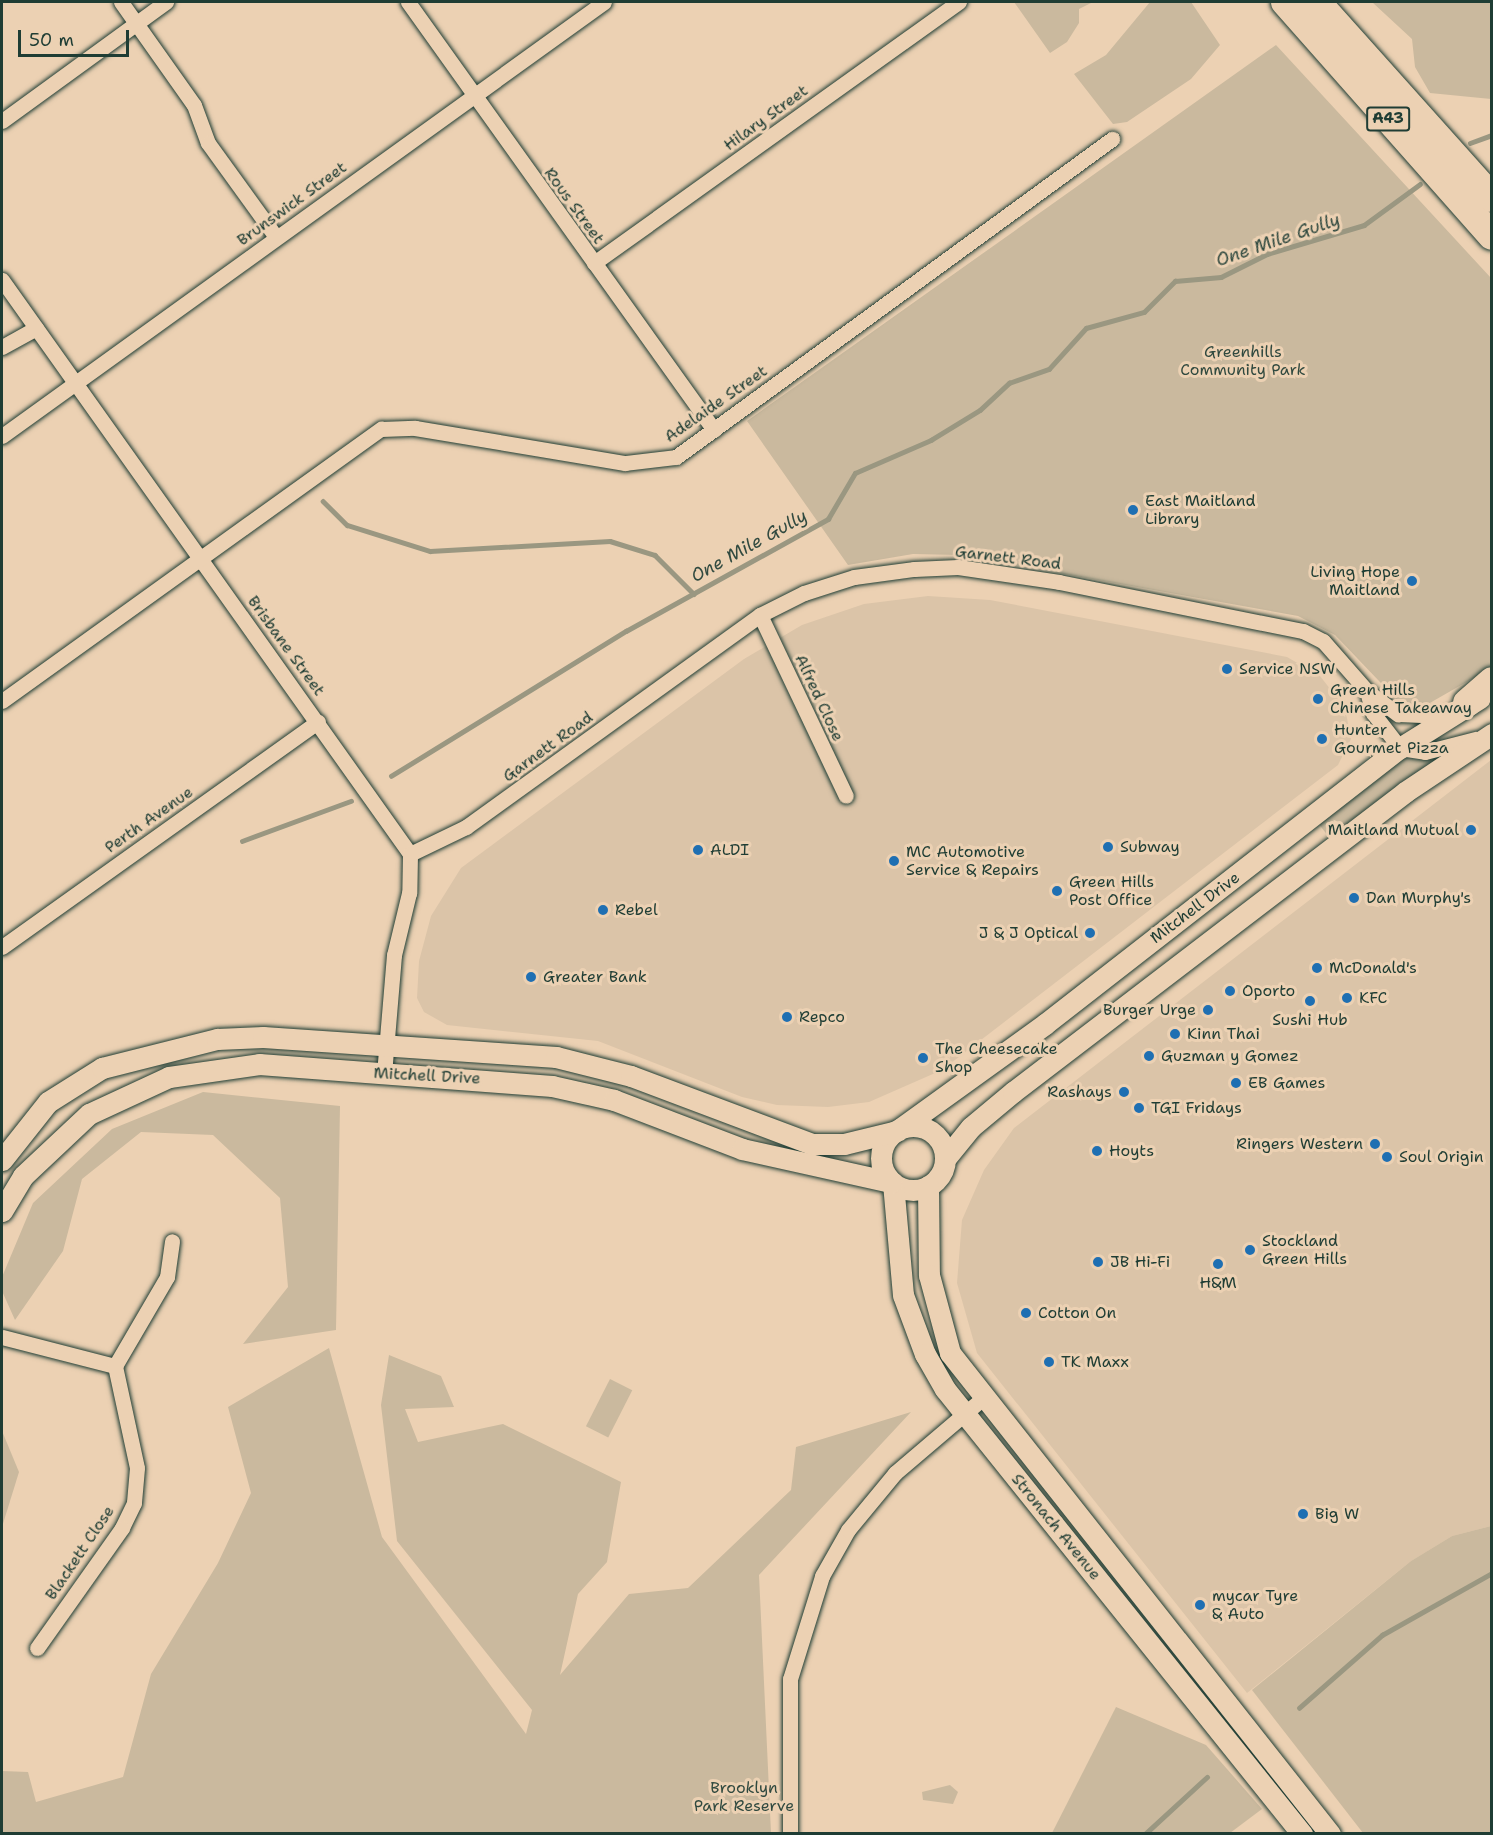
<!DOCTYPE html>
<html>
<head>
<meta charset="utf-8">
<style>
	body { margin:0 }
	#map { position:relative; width:1493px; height:1835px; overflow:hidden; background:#ecd1b3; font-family:"Shantell Sans",sans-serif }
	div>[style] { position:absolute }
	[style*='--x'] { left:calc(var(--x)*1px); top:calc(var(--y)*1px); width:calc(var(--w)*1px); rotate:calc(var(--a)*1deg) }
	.built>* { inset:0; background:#dbc4a8 }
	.green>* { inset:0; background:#cab99e; transform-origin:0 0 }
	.stream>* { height:4.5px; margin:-2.25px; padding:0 2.25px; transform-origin:2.25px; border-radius:2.25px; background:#9a9781 }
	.roads { filter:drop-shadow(0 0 2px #1f3d34) drop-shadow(0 0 2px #1f3d34) }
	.street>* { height:15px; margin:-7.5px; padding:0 7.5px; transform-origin:7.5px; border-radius:7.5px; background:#ecd1b3 }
	.secondary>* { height:21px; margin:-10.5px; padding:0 10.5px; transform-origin:10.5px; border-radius:10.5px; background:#ecd1b3 }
	.secondary>.ring { margin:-10.5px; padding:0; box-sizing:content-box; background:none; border:21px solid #ecd1b3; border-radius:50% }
	.highway>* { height:28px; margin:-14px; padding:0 14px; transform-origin:14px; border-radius:14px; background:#ecd1b3 }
	.dots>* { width:16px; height:16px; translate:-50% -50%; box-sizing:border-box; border:3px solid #ecd1b3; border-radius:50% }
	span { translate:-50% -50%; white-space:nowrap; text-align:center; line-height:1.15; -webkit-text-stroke:6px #ecd1b3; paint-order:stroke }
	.shield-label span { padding:2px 4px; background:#ecd1b3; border:2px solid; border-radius:4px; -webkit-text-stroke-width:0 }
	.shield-label { font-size:15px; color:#1f3d34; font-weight:700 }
	.street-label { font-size:16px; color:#1f3d34 }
	.park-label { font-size:16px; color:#30493f }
	.poi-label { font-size:16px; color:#1f3d34 }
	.left { translate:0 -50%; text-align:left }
	.right { translate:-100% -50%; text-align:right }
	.water-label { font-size:18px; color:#314a40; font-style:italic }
	.frame { position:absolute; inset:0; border:3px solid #1f3d34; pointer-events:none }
	.scale { position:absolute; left:18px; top:30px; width:111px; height:27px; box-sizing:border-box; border:3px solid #1f3d34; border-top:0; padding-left:8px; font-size:18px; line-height:21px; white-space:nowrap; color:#1f3d34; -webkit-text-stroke:4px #ecd1b3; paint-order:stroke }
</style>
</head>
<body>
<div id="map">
	<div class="built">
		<i style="clip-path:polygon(928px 596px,990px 600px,1287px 657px,1320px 676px,1345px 708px,1351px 739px,1338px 765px,942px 1070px,869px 1102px,828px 1107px,777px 1105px,742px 1097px,598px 1041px,447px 1025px,424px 1012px,417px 998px,419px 961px,431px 916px,461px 868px,744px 659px,802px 625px,864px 604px)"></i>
		<i style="clip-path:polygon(1491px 760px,1491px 1526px,1452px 1536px,1411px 1561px,1247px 1693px,977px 1353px,957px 1283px,962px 1220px,984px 1170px,1014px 1128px)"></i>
	</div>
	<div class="green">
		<i style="clip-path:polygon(1014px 2px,1093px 2px,1079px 9px,1079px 23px,1067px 42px,1050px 53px)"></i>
		<i style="clip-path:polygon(1150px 2px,1191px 2px,1220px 45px,1191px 79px,1127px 122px,1113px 124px,1074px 74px,1106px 55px)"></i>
		<i style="clip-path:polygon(1372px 2px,1491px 2px,1491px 99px,1430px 93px,1415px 67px,1412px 39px)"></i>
		<i style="clip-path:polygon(1276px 45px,1491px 278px,1491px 668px,1428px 704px,1401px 704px,1335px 635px,1298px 616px,959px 555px,913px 554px,848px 565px,747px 421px)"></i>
		<i style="clip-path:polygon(1405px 757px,1434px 758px,1434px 763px,1332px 841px,1318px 823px)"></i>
		<i style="clip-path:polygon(203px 1092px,340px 1106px,336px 1330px,243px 1344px,288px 1287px,280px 1198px,213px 1135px,141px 1132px,82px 1179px,63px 1251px,15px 1320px,2px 1291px,2px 1277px,33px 1203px,112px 1129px)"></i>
		<i style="clip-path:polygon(329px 1348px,382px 1537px,526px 1734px,532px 1710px,397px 1541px,381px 1405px,389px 1355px,441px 1376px,454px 1407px,405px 1409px,418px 1442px,503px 1424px,621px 1482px,607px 1562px,578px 1594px,560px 1675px,629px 1594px,688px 1588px,791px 1490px,796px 1447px,911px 1412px,759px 1575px,771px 1833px,2px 1833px,2px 1771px,28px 1772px,36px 1802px,123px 1777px,151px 1674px,218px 1563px,251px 1493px,228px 1407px)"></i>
		<i style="left:610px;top:1379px;width:25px;height:53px;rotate:27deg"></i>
		<i style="clip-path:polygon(2px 1431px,19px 1472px,2px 1527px)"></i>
		<i style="clip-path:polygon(1491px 1526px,1491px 1833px,1363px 1833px,1252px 1690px,1411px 1561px,1452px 1536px)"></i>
		<i style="clip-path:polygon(1116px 1707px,1206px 1745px,1262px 1809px,1230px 1833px,1052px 1833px)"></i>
		<i style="clip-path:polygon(950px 1785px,958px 1792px,953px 1804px,923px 1800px,922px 1792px)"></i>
	</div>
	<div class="stream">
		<i style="--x:1470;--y:143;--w:23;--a:-20"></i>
		<i style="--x:323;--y:501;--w:34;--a:45"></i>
		<i style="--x:347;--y:525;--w:87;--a:17.4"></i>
		<i style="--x:430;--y:551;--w:180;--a:-3.2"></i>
		<i style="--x:610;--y:541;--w:47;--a:17.3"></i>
		<i style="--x:655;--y:555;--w:55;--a:45"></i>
		<i style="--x:391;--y:776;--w:276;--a:-31.7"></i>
		<i style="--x:626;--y:631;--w:231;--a:-29"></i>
		<i style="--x:828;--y:519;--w:53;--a:-59.6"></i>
		<i style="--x:855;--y:473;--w:83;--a:-23.5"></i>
		<i style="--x:931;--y:440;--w:57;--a:-31.5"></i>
		<i style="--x:980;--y:410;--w:40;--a:-43"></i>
		<i style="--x:1009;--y:383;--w:42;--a:-19.3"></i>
		<i style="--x:1049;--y:369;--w:55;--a:-47.9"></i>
		<i style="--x:1086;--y:328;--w:60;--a:-15.4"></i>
		<i style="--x:1144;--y:312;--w:44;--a:-45"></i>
		<i style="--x:1175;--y:281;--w:46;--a:-5"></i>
		<i style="--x:1221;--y:277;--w:51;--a:-26.6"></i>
		<i style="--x:1267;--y:254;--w:101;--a:-16.6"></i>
		<i style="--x:1364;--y:225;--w:69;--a:-36.2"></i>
		<i style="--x:242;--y:841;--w:116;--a:-20.2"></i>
		<i style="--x:1299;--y:1708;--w:111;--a:-41.3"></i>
		<i style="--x:1382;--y:1635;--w:126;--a:-29.4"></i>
		<i style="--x:1145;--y:1834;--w:84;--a:-42.6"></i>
	</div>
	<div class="roads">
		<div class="street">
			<i style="--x:121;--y:2;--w:126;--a:54.7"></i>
			<i style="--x:194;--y:105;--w:40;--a:69.8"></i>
			<i style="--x:208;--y:143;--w:116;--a:54.1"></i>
			<i style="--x:408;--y:2;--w:526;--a:54.44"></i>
			<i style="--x:2;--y:121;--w:203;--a:-36"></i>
			<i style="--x:594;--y:263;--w:449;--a:-35.6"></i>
			<i style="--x:2;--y:280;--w:704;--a:54.59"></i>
			<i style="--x:410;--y:854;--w:39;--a:91"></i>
			<i style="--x:409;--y:893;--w:64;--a:103.6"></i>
			<i style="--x:394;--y:955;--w:118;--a:94.8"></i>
			<i style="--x:2;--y:347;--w:39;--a:-29"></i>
			<i style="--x:2;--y:436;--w:742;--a:-35.79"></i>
			<i style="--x:760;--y:615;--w:200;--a:64.6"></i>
			<i style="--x:1367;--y:691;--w:23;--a:75"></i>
			<i style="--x:1373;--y:713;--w:44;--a:52.4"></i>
			<i style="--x:1400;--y:748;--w:25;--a:9"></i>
			<i style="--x:1425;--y:752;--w:52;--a:-14.6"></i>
			<i style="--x:2;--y:701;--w:467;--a:-35.7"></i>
			<i style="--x:381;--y:429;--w:34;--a:-2"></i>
			<i style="--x:415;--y:428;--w:213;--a:9.5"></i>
			<i style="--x:625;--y:463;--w:51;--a:-6.7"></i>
			<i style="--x:676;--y:457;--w:540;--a:-36.11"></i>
			<i style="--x:410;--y:854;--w:62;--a:-25.7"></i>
			<i style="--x:466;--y:827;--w:362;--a:-35.8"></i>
			<i style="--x:760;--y:615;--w:49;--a:-26.6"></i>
			<i style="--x:804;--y:593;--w:52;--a:-17.7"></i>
			<i style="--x:854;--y:577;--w:61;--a:-7.6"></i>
			<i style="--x:914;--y:569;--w:44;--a:-2.6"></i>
			<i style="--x:958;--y:567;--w:102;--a:8.4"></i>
			<i style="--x:1059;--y:582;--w:249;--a:11.4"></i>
			<i style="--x:1303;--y:631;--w:22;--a:27"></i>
			<i style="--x:1323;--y:641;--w:67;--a:48.7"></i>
			<i style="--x:1367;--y:691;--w:39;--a:37"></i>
			<i style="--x:1398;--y:714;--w:47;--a:2.4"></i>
			<i style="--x:2;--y:947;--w:388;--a:-35.5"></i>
			<i style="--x:2;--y:1337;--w:117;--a:14.4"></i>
			<i style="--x:115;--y:1366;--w:104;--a:77.8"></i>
			<i style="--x:137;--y:1468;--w:35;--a:95"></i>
			<i style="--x:134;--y:1503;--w:28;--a:116"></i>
			<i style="--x:122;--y:1528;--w:147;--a:125.3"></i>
			<i style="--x:115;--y:1366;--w:103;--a:-59.7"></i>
			<i style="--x:167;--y:1277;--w:36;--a:-82"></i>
			<i style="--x:790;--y:1834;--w:155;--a:-90"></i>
			<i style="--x:790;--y:1679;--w:108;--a:-72.7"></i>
			<i style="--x:822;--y:1576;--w:53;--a:-60.5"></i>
			<i style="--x:848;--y:1530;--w:74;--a:-50.5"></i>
			<i style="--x:895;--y:1473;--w:116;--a:-40.4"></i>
		</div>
		<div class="secondary">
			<i class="ring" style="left:881px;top:1126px;width:43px;height:43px"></i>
			<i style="--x:901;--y:1128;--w:178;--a:-35.8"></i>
			<i style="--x:1045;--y:1024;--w:450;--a:-37.9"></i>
			<i style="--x:1400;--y:748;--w:94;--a:-32"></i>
			<i style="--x:945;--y:1159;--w:41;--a:-50.9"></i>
			<i style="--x:971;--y:1127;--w:55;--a:-39.8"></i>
			<i style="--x:1013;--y:1092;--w:494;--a:-37.4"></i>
			<i style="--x:1405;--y:792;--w:105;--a:-33.7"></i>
			<i style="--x:2;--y:1160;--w:74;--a:-51.6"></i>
			<i style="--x:48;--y:1102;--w:64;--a:-32.2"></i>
			<i style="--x:102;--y:1068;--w:119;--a:-14.2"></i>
			<i style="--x:217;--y:1039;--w:46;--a:-2.5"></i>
			<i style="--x:263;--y:1037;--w:294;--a:3.9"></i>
			<i style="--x:556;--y:1057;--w:77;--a:14.2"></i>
			<i style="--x:631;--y:1076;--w:193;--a:20.6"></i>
			<i style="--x:812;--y:1144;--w:32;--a:0"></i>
			<i style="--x:844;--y:1144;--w:55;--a:-13.8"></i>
			<i style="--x:893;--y:1183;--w:112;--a:84.9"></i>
			<i style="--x:903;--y:1295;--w:63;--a:69.6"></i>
			<i style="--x:925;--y:1354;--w:40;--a:60.3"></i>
			<i style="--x:945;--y:1389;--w:571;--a:51.26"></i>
			<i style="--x:928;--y:1186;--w:89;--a:89.4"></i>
			<i style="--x:929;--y:1275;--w:81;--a:74.9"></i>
			<i style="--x:950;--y:1353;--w:613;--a:51.69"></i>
			<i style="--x:2;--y:1211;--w:41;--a:-59"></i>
			<i style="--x:23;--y:1176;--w:91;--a:-43.2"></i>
			<i style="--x:89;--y:1114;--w:88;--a:-24.8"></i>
			<i style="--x:169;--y:1077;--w:91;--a:-8.2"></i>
			<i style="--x:259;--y:1064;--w:294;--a:4.3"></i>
			<i style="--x:552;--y:1086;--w:64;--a:12.7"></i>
			<i style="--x:614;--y:1100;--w:137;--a:20.9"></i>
			<i style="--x:742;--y:1149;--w:153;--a:12.5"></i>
		</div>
		<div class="highway">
			<i style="--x:1285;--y:2;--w:312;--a:48.5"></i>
			<i style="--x:1317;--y:2;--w:263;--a:48.2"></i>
			<i style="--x:1467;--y:703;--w:33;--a:-41"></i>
		</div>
	</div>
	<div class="dots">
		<i style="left:1133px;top:510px;background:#1f6fb2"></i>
		<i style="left:1412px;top:581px;background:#1f6fb2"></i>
		<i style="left:1227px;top:669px;background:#1f6fb2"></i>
		<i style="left:1318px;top:699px;background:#1f6fb2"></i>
		<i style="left:1322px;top:739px;background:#1f6fb2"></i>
		<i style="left:1471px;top:830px;background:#1f6fb2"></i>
		<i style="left:1108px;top:847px;background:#1f6fb2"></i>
		<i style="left:698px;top:850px;background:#1f6fb2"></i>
		<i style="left:894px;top:861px;background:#1f6fb2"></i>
		<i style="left:1057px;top:891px;background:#1f6fb2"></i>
		<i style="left:1354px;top:898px;background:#1f6fb2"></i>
		<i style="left:603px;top:910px;background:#1f6fb2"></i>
		<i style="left:1090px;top:933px;background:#1f6fb2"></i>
		<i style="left:1317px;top:968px;background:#1f6fb2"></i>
		<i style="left:531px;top:977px;background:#1f6fb2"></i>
		<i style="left:1230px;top:991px;background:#1f6fb2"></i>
		<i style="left:1347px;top:998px;background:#1f6fb2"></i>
		<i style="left:1310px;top:1001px;background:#1f6fb2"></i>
		<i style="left:1208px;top:1010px;background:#1f6fb2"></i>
		<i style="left:787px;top:1017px;background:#1f6fb2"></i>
		<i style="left:1175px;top:1034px;background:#1f6fb2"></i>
		<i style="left:1149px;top:1056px;background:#1f6fb2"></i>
		<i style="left:923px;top:1058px;background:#1f6fb2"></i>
		<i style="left:1236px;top:1083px;background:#1f6fb2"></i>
		<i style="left:1124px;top:1092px;background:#1f6fb2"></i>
		<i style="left:1139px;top:1108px;background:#1f6fb2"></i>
		<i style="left:1375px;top:1144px;background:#1f6fb2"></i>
		<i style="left:1097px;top:1151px;background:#1f6fb2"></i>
		<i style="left:1387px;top:1157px;background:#1f6fb2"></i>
		<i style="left:1250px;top:1250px;background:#1f6fb2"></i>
		<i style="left:1098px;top:1262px;background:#1f6fb2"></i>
		<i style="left:1218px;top:1264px;background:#1f6fb2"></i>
		<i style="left:1026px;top:1313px;background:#1f6fb2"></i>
		<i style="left:1049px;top:1362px;background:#1f6fb2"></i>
		<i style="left:1303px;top:1514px;background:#1f6fb2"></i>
		<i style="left:1200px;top:1605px;background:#1f6fb2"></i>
	</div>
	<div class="shield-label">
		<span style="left:1388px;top:119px">A43</span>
	</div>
	<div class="street-label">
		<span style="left:766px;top:118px;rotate:-36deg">Hilary Street</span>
		<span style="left:292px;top:204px;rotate:-36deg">Brunswick Street</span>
		<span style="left:574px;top:206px;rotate:54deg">Rous Street</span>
		<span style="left:716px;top:404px;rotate:-35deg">Adelaide Street</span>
		<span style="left:1008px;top:558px;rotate:7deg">Garnett Road</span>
		<span style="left:286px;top:646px;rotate:54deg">Brisbane Street</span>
		<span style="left:819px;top:698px;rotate:65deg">Alfred Close</span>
		<span style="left:548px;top:747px;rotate:-36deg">Garnett Road</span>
		<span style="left:149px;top:820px;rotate:-35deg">Perth Avenue</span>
		<span style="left:1195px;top:908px;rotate:-37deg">Mitchell Drive</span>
		<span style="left:427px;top:1076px;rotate:3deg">Mitchell Drive</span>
		<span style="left:1056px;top:1527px;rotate:51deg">Stronach Avenue</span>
		<span style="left:80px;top:1553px;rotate:-56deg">Blackett Close</span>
	</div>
	<div class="park-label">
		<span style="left:1243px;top:361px">Greenhills<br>Community Park</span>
		<span style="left:744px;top:1797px">Brooklyn<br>Park Reserve</span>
	</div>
	<div class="poi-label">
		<span class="left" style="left:1145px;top:510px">East Maitland<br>Library</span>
		<span class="right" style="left:1400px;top:581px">Living Hope<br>Maitland</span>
		<span class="left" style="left:1239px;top:669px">Service NSW</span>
		<span class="left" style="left:1330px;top:699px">Green Hills<br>Chinese Takeaway</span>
		<span class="left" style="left:1334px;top:739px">Hunter<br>Gourmet Pizza</span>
		<span class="right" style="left:1459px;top:830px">Maitland Mutual</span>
		<span class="left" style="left:1120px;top:847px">Subway</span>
		<span class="left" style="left:710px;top:850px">ALDI</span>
		<span class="left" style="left:906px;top:861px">MC Automotive<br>Service &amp; Repairs</span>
		<span class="left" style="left:1069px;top:891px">Green Hills<br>Post Office</span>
		<span class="left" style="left:1366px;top:898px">Dan Murphy's</span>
		<span class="left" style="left:615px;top:910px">Rebel</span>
		<span class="right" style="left:1078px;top:933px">J &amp; J Optical</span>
		<span class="left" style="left:1329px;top:968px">McDonald's</span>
		<span class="left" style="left:543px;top:977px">Greater Bank</span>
		<span class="left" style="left:1242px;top:991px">Oporto</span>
		<span class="left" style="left:1359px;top:998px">KFC</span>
		<span class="right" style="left:1196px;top:1010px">Burger Urge</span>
		<span class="left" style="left:799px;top:1017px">Repco</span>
		<span style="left:1310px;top:1020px">Sushi Hub</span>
		<span class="left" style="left:1187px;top:1034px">Kinn Thai</span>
		<span class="left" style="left:935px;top:1058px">The Cheesecake<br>Shop</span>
		<span class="left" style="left:1161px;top:1056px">Guzman y Gomez</span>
		<span class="left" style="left:1248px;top:1083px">EB Games</span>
		<span class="right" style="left:1112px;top:1092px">Rashays</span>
		<span class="left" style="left:1151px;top:1108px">TGI Fridays</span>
		<span class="right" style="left:1363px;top:1144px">Ringers Western</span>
		<span class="left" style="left:1109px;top:1151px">Hoyts</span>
		<span class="left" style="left:1399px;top:1157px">Soul Origin</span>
		<span class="left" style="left:1262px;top:1250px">Stockland<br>Green Hills</span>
		<span class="left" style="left:1110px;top:1262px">JB Hi-Fi</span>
		<span style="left:1218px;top:1283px">H&amp;M</span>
		<span class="left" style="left:1038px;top:1313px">Cotton On</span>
		<span class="left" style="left:1061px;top:1362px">TK Maxx</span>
		<span class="left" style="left:1315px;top:1514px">Big W</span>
		<span class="left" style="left:1212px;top:1605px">mycar Tyre<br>&amp; Auto</span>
	</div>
	<div class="water-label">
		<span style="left:1278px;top:240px;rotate:-19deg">One Mile Gully</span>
		<span style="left:749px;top:546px;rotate:-29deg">One Mile Gully</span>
	</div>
	<div class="frame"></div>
	<div class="scale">50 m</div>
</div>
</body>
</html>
